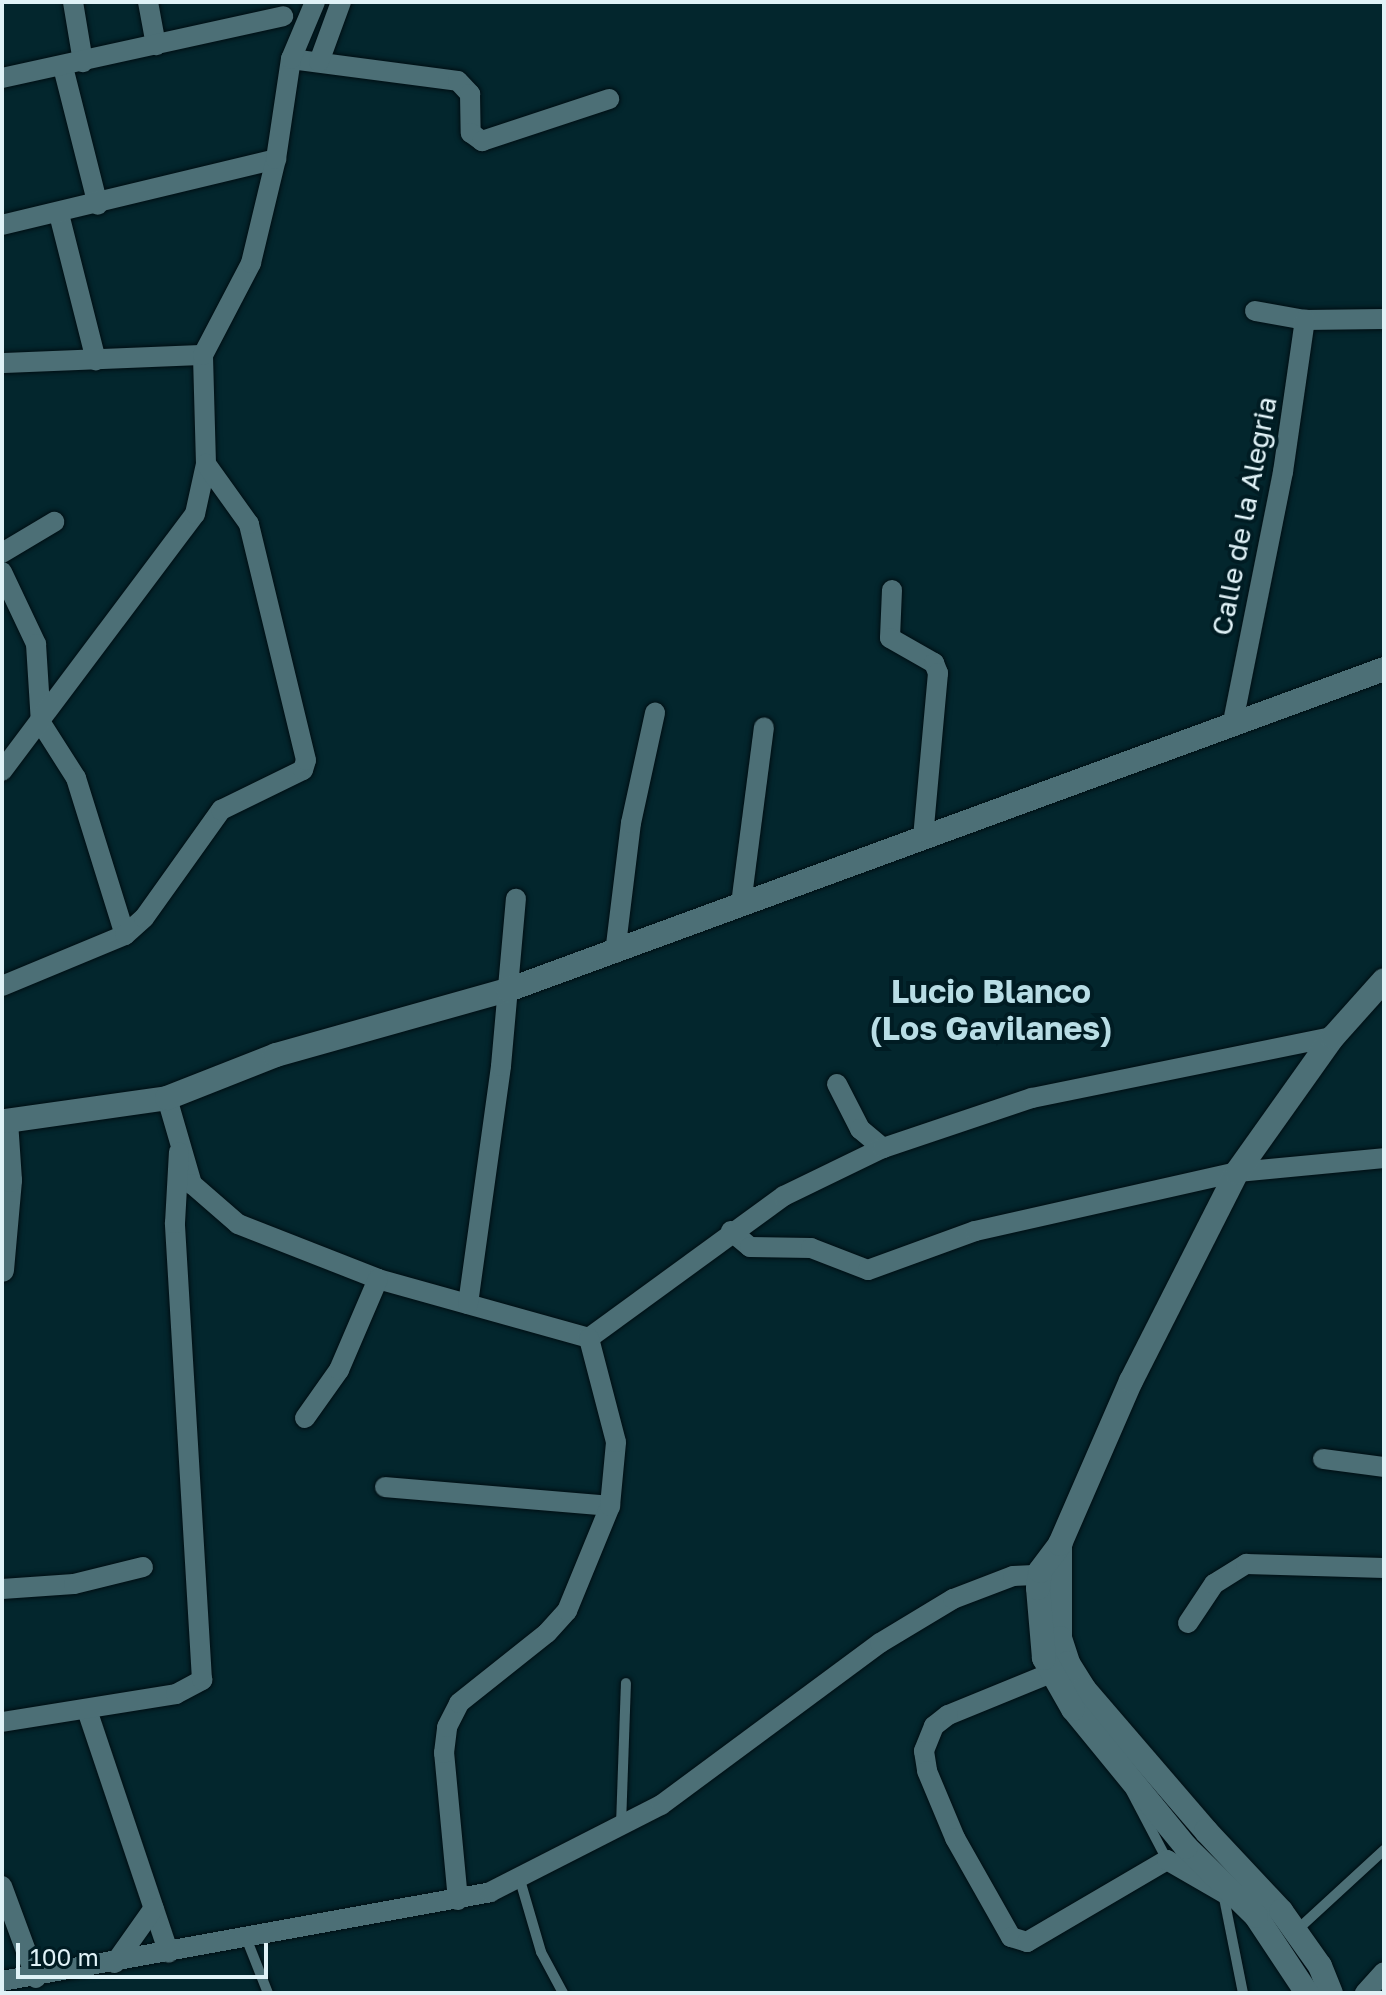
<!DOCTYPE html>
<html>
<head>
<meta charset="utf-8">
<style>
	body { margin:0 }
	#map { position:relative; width:1386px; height:1995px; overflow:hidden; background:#03262d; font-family:"Golos Text",sans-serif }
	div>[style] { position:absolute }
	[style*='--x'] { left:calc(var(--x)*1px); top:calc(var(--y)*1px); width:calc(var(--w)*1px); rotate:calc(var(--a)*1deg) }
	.roads { filter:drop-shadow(0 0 2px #000e13) drop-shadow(0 0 2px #000e13) }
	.service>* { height:10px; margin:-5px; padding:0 5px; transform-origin:5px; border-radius:5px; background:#4c6f76 }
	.minor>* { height:20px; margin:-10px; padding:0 10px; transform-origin:10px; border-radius:10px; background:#4c6f76 }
	.tertiary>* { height:24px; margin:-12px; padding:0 12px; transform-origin:12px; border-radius:12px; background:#4c6f76 }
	span { translate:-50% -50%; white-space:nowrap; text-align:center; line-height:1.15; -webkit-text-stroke:8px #001c23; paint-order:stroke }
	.street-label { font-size:28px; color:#e0f2f7 }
	.quarter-label { font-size:32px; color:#b8dde5; font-weight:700 }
	.frame { position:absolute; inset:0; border:4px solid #e0f2f7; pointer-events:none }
	.scale { position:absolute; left:16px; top:1943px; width:252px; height:36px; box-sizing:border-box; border:4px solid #e0f2f7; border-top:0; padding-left:10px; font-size:24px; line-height:28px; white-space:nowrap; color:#e0f2f7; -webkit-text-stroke:6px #001c23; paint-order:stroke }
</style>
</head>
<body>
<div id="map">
	<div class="roads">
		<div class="service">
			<i style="--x:1131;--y:1791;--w:78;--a:62.4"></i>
			<i style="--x:621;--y:1825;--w:142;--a:-88"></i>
			<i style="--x:520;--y:1880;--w:75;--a:73.7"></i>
			<i style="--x:541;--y:1952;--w:47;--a:61.8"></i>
			<i style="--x:1223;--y:1893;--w:102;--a:78.7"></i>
			<i style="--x:1296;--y:1931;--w:120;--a:-42.6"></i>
			<i style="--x:245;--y:1935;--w:62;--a:68.4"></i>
		</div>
		<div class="minor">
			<i style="--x:73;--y:2;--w:61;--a:80.5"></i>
			<i style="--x:148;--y:2;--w:44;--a:79.5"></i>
			<i style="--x:291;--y:59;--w:168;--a:7.5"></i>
			<i style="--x:458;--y:81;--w:18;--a:47"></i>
			<i style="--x:470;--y:94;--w:39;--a:89"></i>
			<i style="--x:471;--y:133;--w:14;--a:36"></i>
			<i style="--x:482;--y:141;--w:134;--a:-18.3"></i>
			<i style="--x:319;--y:62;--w:64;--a:-69.9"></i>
			<i style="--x:63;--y:67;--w:142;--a:75.8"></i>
			<i style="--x:2;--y:78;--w:288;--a:-12.4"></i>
			<i style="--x:59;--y:214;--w:151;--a:75.8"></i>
			<i style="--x:2;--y:225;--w:282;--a:-13.5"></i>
			<i style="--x:1255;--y:311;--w:51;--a:10.2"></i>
			<i style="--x:1305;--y:320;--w:79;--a:-0.7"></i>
			<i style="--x:2;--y:363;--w:201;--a:-2.3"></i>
			<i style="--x:2;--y:553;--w:61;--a:-30.8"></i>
			<i style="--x:2;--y:572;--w:80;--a:64.7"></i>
			<i style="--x:36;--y:644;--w:79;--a:86.4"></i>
			<i style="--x:41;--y:723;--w:65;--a:57.5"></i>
			<i style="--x:76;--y:778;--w:164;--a:72.7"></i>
			<i style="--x:892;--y:590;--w:48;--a:92.4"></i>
			<i style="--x:890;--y:638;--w:51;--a:29.6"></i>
			<i style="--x:934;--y:663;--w:11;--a:68"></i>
			<i style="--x:938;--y:673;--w:167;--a:95.2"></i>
			<i style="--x:1233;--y:722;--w:255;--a:-78.7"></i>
			<i style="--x:1283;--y:472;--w:154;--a:-81.8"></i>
			<i style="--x:2;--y:771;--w:321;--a:-53.1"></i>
			<i style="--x:195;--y:514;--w:51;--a:-77.6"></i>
			<i style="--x:206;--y:464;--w:109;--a:-91.6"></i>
			<i style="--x:203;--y:355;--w:104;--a:-62.4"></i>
			<i style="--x:251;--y:263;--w:107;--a:-76.5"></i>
			<i style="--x:276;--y:159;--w:101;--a:-81.5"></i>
			<i style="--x:291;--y:59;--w:62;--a:-67.2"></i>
			<i style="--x:741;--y:904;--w:178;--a:-82.6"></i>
			<i style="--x:615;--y:953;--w:131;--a:-83"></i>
			<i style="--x:631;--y:823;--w:113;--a:-77.7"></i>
			<i style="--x:2;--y:986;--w:133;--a:-22.5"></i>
			<i style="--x:125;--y:935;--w:25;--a:-42"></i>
			<i style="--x:144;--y:918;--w:133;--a:-54.5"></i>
			<i style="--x:221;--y:810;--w:91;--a:-26"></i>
			<i style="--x:303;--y:770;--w:10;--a:-73"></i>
			<i style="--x:306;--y:760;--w:243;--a:-103.6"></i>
			<i style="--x:249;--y:524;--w:74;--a:-125.6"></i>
			<i style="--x:837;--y:1084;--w:51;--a:62.9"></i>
			<i style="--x:860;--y:1129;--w:30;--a:40"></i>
			<i style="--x:167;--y:1098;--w:90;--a:73.8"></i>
			<i style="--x:192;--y:1184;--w:61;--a:41"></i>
			<i style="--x:238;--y:1224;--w:150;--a:21.4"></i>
			<i style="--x:378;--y:1279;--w:219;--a:15.6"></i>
			<i style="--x:731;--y:1231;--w:25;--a:40"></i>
			<i style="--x:750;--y:1247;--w:61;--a:0.9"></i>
			<i style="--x:811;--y:1248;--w:61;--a:21.1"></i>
			<i style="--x:868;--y:1270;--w:114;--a:-20"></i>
			<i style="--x:975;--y:1231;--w:269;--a:-12.7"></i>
			<i style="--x:1237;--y:1172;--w:148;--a:-5.4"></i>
			<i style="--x:468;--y:1304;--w:240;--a:-82.1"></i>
			<i style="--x:501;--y:1066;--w:168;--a:-84.9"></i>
			<i style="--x:589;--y:1338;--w:241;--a:-36.1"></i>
			<i style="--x:784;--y:1196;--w:110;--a:-25.9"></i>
			<i style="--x:883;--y:1148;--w:157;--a:-18.6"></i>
			<i style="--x:1032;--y:1098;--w:307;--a:-11.5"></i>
			<i style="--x:305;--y:1418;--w:59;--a:-54.7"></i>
			<i style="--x:339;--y:1370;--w:99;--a:-66.8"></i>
			<i style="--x:1323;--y:1459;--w:62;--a:7.5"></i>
			<i style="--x:385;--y:1487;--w:226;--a:4.8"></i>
			<i style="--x:2;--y:1589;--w:72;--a:-4"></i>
			<i style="--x:74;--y:1584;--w:71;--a:-13.8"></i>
			<i style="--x:1188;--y:1623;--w:47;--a:-56.3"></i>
			<i style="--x:1214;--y:1584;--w:38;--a:-32"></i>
			<i style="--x:1246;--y:1564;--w:138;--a:1.7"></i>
			<i style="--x:1051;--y:1673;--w:111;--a:157.8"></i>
			<i style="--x:948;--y:1715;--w:18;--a:142"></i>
			<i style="--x:934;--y:1726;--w:27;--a:112"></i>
			<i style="--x:924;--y:1751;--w:20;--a:81"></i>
			<i style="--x:927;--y:1771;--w:73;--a:67.3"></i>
			<i style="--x:955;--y:1838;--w:114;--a:60.5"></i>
			<i style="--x:1011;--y:1937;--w:17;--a:17"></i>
			<i style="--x:1027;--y:1942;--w:162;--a:-30.4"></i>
			<i style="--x:1167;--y:1860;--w:68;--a:30"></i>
			<i style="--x:87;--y:1710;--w:256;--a:71.4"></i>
			<i style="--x:2;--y:1722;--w:176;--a:-9.1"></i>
			<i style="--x:176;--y:1694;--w:30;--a:-28"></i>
			<i style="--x:202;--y:1680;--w:458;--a:-93.4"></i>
			<i style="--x:175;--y:1223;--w:71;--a:-86.8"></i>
			<i style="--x:2;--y:1886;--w:98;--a:69.7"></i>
			<i style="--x:458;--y:1900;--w:148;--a:-95.4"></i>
			<i style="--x:444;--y:1753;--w:26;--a:-83"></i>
			<i style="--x:447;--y:1727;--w:27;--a:-63"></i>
			<i style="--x:459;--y:1703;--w:112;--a:-38.5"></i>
			<i style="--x:547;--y:1633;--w:30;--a:-48"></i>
			<i style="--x:567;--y:1611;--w:113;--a:-67.7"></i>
			<i style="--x:610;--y:1506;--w:64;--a:-84.6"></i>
			<i style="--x:616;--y:1442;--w:107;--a:-104.6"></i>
			<i style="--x:115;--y:1963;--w:67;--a:-54.7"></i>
			<i style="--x:2;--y:1981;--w:496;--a:-10.3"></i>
			<i style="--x:490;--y:1892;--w:192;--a:-27"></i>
			<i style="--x:661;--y:1805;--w:272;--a:-36.5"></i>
			<i style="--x:880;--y:1643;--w:85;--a:-31.1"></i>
			<i style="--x:953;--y:1599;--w:64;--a:-21"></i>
			<i style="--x:1013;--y:1576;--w:42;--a:-2.7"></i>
			<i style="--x:1365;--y:1993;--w:28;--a:-48"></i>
		</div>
		<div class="tertiary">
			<i style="--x:2;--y:1270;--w:90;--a:-84.9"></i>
			<i style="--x:10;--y:1180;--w:59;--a:-93.9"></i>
			<i style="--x:6;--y:1121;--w:163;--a:-8.1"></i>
			<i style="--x:167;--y:1098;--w:117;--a:-21.5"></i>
			<i style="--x:276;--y:1055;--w:241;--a:-15.7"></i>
			<i style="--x:508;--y:990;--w:933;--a:-20.12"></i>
			<i style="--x:1060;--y:1544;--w:94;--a:90"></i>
			<i style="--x:1060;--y:1638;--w:26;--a:72"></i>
			<i style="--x:1068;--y:1663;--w:31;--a:58"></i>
			<i style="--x:1084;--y:1689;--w:187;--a:49.3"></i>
			<i style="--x:1206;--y:1831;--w:110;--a:46.8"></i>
			<i style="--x:1281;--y:1911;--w:67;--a:54.7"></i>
			<i style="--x:1320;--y:1966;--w:29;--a:68"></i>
			<i style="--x:1307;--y:1993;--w:92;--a:-123.5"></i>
			<i style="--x:1256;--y:1916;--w:98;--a:-135.4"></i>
			<i style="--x:1186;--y:1847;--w:178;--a:-129.3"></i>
			<i style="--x:1073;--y:1709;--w:59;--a:-119.6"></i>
			<i style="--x:1044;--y:1658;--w:70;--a:-94.9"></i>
			<i style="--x:1038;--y:1588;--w:17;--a:-83"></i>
			<i style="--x:1040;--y:1571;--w:34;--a:-53"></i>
			<i style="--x:1060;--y:1544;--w:178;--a:-66.5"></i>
			<i style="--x:1131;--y:1381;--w:234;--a:-63.1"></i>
			<i style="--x:1237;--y:1172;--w:166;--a:-54.6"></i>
			<i style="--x:1333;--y:1037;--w:76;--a:-48.2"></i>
		</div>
	</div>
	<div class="street-label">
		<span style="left:1244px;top:516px;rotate:-79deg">Calle de la Alegria</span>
	</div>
	<div class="quarter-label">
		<span style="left:991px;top:1010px">Lucio Blanco<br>(Los Gavilanes)</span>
	</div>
	<div class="frame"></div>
	<div class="scale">100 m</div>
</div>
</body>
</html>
